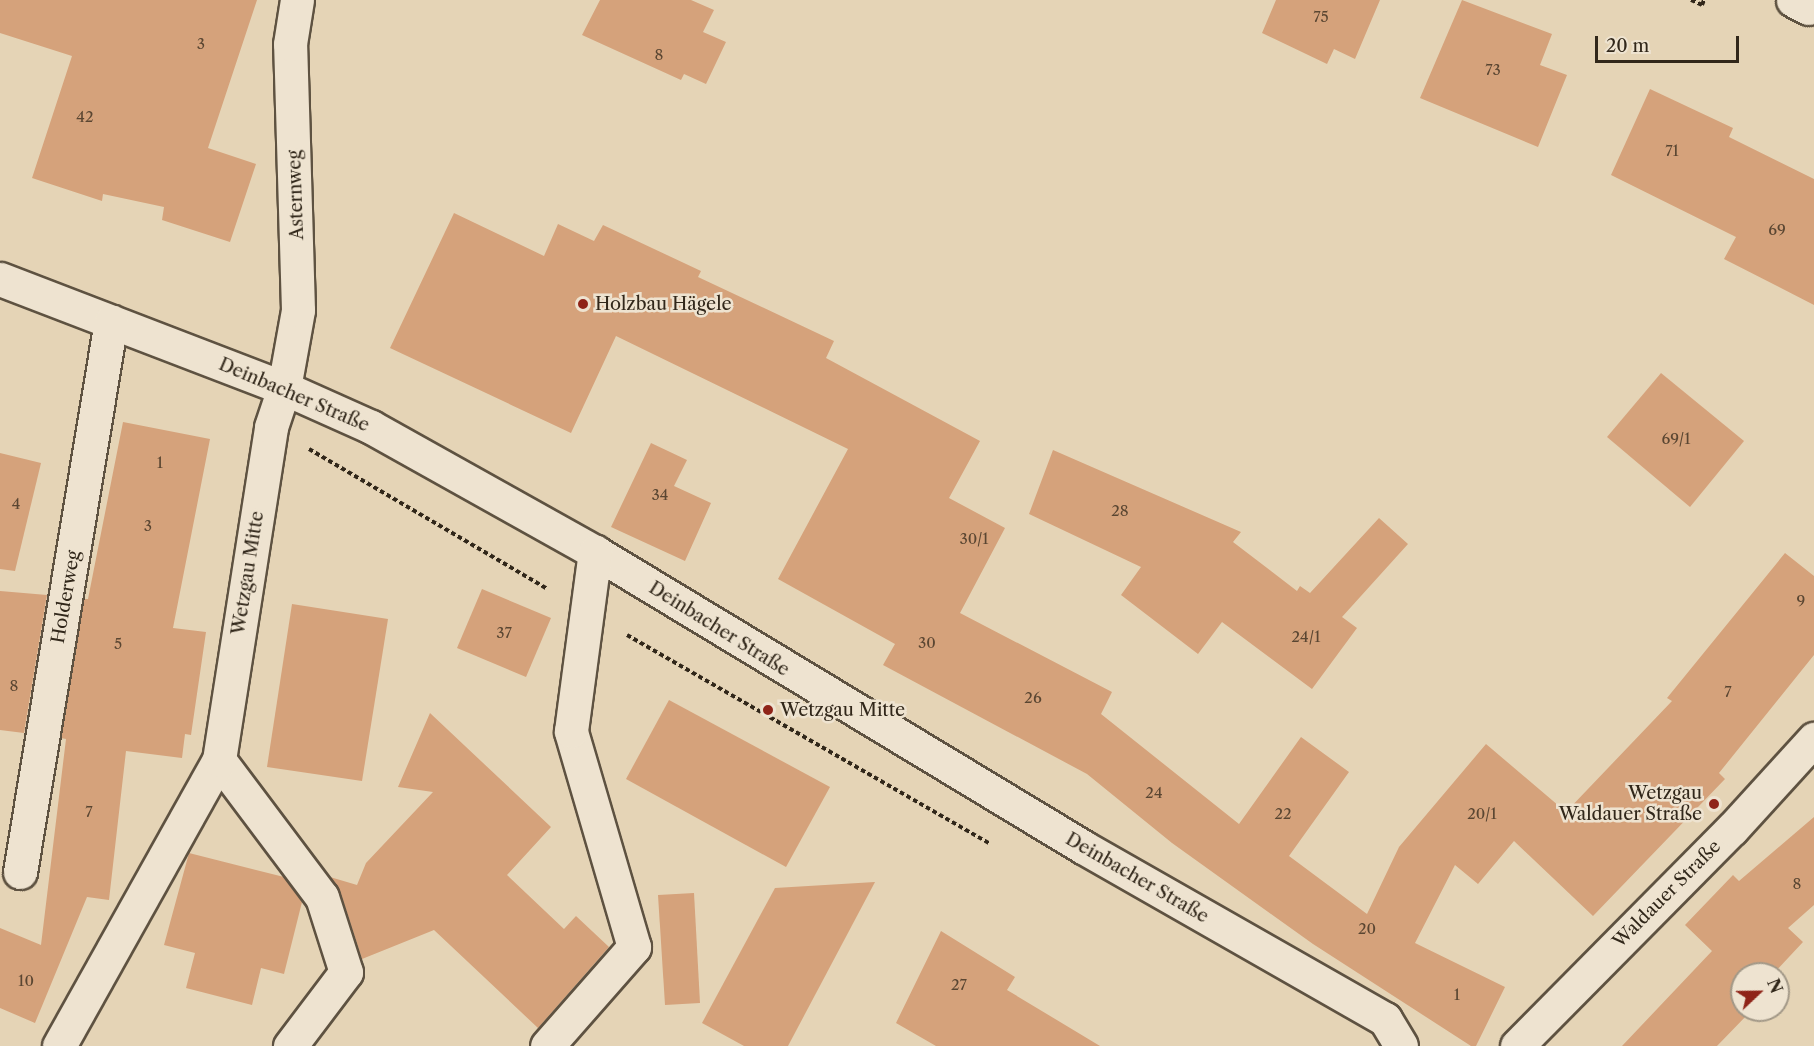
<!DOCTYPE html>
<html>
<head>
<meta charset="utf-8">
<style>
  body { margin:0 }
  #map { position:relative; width:1814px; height:1046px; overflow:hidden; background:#e5d4b6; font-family:"Libre Caslon Text",serif }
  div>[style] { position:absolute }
  .building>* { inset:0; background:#d5a27b }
  .path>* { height:4px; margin-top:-2px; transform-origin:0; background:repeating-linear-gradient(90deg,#31271a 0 4.5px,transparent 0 7.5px) }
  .roads { filter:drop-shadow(2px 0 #5e5241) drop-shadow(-2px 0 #5e5241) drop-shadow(0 2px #5e5241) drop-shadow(0 -2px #5e5241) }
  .minor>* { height:33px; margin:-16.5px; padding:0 16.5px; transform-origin:16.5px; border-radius:16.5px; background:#eee3d0 }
  .dots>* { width:16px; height:16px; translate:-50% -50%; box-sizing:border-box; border:3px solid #eee3d0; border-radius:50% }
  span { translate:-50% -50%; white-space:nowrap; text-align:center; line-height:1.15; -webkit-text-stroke:5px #eee3d0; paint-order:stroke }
  .number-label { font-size:15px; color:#5a4632 }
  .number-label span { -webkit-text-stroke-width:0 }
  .street-label { font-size:18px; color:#31271a }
  .poi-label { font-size:18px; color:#31271a }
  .left { translate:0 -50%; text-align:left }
  .right { translate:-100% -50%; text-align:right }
  .north { position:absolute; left:1730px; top:962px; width:60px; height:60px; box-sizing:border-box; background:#eee3d0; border:2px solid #a29887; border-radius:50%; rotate:68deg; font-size:16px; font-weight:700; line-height:24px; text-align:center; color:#31271a }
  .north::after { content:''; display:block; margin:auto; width:21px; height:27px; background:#8f2418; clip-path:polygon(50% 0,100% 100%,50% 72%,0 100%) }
  .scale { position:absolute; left:1595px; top:36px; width:144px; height:27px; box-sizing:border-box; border:3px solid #31271a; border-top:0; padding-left:8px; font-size:18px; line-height:21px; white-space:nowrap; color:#31271a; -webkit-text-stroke:4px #eee3d0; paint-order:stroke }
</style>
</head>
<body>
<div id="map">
  <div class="building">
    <i style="clip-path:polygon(0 0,257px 0,208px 148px,256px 164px,230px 242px,162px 220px,164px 207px,103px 194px,102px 201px,32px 178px,72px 56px,0 33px)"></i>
    <i style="clip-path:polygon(600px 0,691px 0,714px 10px,703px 32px,726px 42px,706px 84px,684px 74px,681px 80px,582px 35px)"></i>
    <i style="clip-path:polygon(1276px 0,1380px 0,1355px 59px,1334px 49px,1327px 64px,1262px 33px)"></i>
    <i style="clip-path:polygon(1462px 0,1552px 34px,1540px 65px,1567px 75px,1538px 147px,1420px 98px)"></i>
    <i style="clip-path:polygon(1650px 89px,1733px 128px,1729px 137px,1814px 179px,1814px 305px,1724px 259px,1736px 237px,1611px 175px)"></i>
    <i style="clip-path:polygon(454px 213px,544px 256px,558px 224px,594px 241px,603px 225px,701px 271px,698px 277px,834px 341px,826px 358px,980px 441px,949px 498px,1005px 528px,960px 613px,1112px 692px,1101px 714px,1239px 824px,1301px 737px,1349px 772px,1289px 856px,1367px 914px,1399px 847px,1486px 744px,1566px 812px,1672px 701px,1667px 698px,1785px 553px,1814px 576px,1814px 655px,1719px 773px,1725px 779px,1593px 916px,1514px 841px,1478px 884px,1455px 865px,1415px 943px,1505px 987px,1476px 1046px,1471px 1046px,1313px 944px,1172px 843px,1087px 774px,883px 665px,895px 644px,778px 579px,848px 449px,616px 336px,571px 433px,390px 348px)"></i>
    <i style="clip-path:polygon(1661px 373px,1744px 441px,1690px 507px,1607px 437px)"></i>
    <i style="clip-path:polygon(123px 422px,210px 439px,173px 628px,206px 632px,191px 735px,185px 734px,182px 758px,126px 751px,109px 900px,87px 897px,35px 1023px,0 1008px,0 928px,41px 945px,66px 739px,61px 738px,84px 599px,88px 599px)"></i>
    <i style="clip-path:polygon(651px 443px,687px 460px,674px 486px,711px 503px,685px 561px,611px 527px)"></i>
    <i style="clip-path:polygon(1053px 450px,1241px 532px,1233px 542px,1297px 591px,1300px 586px,1310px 593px,1379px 518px,1408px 544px,1342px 617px,1357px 628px,1312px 689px,1222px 622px,1198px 654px,1121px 595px,1141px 567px,1029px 514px)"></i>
    <i style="clip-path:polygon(0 453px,41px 463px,15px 571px,0 569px)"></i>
    <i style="clip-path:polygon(482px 589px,551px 618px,526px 677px,457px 648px)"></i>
    <i style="clip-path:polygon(0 591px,47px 595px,24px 733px,0 730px)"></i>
    <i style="clip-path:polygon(292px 604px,388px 619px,362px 781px,267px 767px)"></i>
    <i style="clip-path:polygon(669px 700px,830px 787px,786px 867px,626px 779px)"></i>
    <i style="clip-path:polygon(430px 713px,551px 827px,507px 875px,564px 929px,576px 916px,609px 947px,538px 1028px,434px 930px,362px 959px,340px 891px,330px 877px,357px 885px,366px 863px,433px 792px,398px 787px)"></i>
    <i style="clip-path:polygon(1814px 817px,1814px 905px,1788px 928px,1803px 942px,1773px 974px,1742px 974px,1742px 1010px,1749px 1013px,1717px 1046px,1622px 1046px,1712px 951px,1685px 925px,1733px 875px,1739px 881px)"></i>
    <i style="clip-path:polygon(189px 853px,284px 877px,302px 902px,284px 974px,261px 968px,252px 1005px,186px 988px,195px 953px,164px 945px)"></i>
    <i style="clip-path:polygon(875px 882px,788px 1046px,744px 1046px,702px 1023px,775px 888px)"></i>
    <i style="clip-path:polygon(694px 893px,700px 1003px,665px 1005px,658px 895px)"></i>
    <i style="clip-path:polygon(941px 931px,1015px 977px,1007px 990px,1100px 1046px,936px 1046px,896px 1023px)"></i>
  </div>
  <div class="path">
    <i style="left:1691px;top:0;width:12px;rotate:24deg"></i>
    <i style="left:1702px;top:5px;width:5px;rotate:-68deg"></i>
    <i style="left:309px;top:449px;width:277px;rotate:30.4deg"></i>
    <i style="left:627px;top:635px;width:419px;rotate:29.9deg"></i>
  </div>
  <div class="roads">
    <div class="minor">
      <i style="left:1793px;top:0;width:17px;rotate:28deg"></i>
      <i style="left:0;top:279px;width:304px;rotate:21deg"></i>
      <i style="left:284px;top:388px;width:95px;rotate:24.1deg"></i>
      <i style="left:371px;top:427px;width:257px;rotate:29.2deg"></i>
      <i style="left:595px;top:552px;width:570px;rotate:31.15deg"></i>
      <i style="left:1083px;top:847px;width:348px;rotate:29.7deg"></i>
      <i style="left:1385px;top:1019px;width:31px;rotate:59deg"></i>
      <i style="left:219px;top:760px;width:171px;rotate:53.1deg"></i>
      <i style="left:322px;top:897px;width:79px;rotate:72.3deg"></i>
      <i style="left:346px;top:972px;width:93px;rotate:127.1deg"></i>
      <i style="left:20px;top:872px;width:558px;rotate:-80.62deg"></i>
      <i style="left:59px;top:1046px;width:328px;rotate:-60.8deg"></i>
      <i style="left:219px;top:760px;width:337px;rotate:-81.1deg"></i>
      <i style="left:271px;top:427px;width:41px;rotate:-71.6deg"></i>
      <i style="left:284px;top:388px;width:79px;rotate:-79.8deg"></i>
      <i style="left:298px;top:310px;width:266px;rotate:-91.7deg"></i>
      <i style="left:290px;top:44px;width:45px;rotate:-81deg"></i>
      <i style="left:547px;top:1046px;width:132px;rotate:-48.7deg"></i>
      <i style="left:634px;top:947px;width:225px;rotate:-106.3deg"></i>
      <i style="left:571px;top:731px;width:181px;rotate:-82.4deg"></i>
      <i style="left:1517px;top:1046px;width:305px;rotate:-45.3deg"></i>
      <i style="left:1732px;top:829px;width:122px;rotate:-47.7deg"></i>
    </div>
  </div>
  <div class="dots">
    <i style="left:583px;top:304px;background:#8f2418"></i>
    <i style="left:768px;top:710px;background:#8f2418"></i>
    <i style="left:1714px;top:804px;background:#8f2418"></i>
  </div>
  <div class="number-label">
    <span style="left:1321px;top:17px">75</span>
    <span style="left:201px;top:44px">3</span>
    <span style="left:659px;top:55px">8</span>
    <span style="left:1493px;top:70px">73</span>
    <span style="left:85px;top:117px">42</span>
    <span style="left:1672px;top:151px">71</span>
    <span style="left:1777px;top:230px">69</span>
    <span style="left:1676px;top:439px">69/1</span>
    <span style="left:160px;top:463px">1</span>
    <span style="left:660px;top:495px">34</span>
    <span style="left:16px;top:504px">4</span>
    <span style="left:1120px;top:511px">28</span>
    <span style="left:148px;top:526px">3</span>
    <span style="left:974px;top:539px">30/1</span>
    <span style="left:1801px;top:601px">9</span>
    <span style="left:504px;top:633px">37</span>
    <span style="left:1306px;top:637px">24/1</span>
    <span style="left:927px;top:643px">30</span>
    <span style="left:118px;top:644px">5</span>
    <span style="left:14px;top:686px">8</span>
    <span style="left:1728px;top:692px">7</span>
    <span style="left:1033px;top:698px">26</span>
    <span style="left:1154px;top:793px">24</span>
    <span style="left:89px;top:812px">7</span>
    <span style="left:1283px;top:814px">22</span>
    <span style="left:1482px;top:814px">20/1</span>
    <span style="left:1797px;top:884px">8</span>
    <span style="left:1367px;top:929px">20</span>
    <span style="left:26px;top:981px">10</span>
    <span style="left:959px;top:985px">27</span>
    <span style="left:1457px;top:995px">1</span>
  </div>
  <div class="street-label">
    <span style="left:296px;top:195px;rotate:-92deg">Asternweg</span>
    <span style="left:294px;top:395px;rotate:23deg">Deinbacher Straße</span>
    <span style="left:248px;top:573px;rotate:-81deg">Wetzgau Mitte</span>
    <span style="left:66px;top:597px;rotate:-80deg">Holderweg</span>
    <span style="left:719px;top:629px;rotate:32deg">Deinbacher Straße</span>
    <span style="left:1137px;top:878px;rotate:30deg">Deinbacher Straße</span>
    <span style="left:1667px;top:894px;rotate:-45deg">Waldauer Straße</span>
  </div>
  <div class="poi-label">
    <span class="left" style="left:595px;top:304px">Holzbau Hägele</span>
    <span class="left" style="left:780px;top:710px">Wetzgau Mitte</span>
    <span class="right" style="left:1702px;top:804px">Wetzgau<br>Waldauer Straße</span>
  </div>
  <div class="north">N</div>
  <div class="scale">20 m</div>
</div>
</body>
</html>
